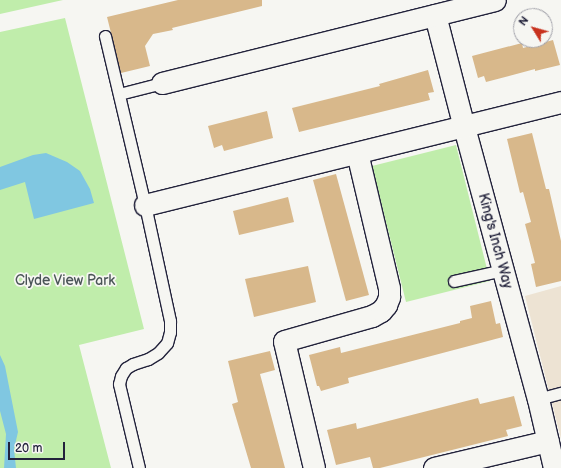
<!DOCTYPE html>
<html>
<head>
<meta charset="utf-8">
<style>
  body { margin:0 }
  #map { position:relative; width:561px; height:468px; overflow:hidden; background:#f6f6f2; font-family:"Balsamiq Sans",sans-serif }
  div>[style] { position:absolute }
  .built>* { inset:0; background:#ede3d3 }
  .green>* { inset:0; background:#c0edab }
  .water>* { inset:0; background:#80c7e1 }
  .building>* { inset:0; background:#d8b88b }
  .roads { filter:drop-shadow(1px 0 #22223b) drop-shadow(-1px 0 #22223b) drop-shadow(0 1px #22223b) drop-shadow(0 -1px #22223b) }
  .lane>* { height:11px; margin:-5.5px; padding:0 5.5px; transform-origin:5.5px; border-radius:5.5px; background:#f6f6f2 }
  .street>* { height:21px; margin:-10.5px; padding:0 10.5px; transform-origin:10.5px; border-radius:10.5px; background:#f6f6f2 }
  span { translate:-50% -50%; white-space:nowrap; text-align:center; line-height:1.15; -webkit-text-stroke:3.5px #f6f6f2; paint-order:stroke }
  .street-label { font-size:14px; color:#22223b }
  .park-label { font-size:14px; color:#4a5557 }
  .north { position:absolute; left:513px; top:8px; width:40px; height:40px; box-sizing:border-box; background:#f6f6f2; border:1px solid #a1a1a9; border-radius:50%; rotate:307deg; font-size:11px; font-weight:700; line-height:16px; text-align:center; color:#22223b }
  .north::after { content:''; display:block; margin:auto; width:14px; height:18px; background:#c8321e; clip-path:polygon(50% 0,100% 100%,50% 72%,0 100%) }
  .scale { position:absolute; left:8px; top:442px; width:57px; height:18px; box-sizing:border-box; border:2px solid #22223b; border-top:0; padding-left:5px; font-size:12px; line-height:14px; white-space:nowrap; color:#22223b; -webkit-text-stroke:3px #f6f6f2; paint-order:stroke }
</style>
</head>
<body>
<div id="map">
  <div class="built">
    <i style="clip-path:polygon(561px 286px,561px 439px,525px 296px)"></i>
  </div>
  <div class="green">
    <i style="clip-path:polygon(0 0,63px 0,0 14px)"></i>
    <i style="clip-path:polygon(65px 18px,144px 329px,79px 345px,111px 468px,0 468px,0 32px)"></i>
    <i style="clip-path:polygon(456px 145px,490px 281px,406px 302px,372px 166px)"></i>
  </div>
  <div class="water">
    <i style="clip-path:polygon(46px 153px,67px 162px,80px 171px,90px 189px,94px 203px,34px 219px,25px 182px,0 190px,0 167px,33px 155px)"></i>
    <i style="clip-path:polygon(0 355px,5px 366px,18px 432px,14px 449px,16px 468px,4px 468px,6px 434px,0 411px)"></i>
  </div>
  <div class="building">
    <i style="clip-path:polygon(178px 0,262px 0,262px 6px,172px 28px,173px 30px,153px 34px,145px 46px,150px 66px,121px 73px,107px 17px)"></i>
    <i style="clip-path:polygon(553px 40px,560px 65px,535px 71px,535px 69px,486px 82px,484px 76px,478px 78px,472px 56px,522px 43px,523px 48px)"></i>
    <i style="clip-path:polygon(428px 70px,434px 92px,428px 93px,430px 100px,299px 132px,292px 108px,380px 86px,379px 84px)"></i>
    <i style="clip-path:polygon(267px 111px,273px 138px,224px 151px,222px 145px,214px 148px,208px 126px)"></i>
    <i style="clip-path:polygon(532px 133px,546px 189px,549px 189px,561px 241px,561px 281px,536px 287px,531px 264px,535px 263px,525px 224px,531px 222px,523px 192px,520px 193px,507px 139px)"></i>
    <i style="clip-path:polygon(336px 174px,369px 295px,346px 301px,313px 180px)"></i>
    <i style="clip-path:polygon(288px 197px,294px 222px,239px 235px,233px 211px)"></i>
    <i style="clip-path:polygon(308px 266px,316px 302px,254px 317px,245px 279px)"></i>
    <i style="clip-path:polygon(491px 301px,496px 324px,500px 323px,503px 337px,348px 378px,349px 383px,321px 391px,319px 386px,317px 386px,309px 355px,340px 347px,341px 353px,460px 323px,460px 321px,472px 318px,470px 306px)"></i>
    <i style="clip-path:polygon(270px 351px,275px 370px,260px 374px,285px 468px,251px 468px,232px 404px,238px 402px,228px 361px)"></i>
    <i style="clip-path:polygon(514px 396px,522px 426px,506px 430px,508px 436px,380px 468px,373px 468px,370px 457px,336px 465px,327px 430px,356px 423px,357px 429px,478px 398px,480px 404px)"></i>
  </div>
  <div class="roads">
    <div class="lane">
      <i style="left:105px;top:36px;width:174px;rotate:76.7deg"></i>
      <i style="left:145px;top:205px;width:119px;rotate:77.8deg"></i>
      <i style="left:170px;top:321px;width:11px;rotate:90deg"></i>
      <i style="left:170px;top:332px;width:11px;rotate:105deg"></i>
      <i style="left:167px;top:343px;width:13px;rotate:132deg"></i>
      <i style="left:158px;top:353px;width:12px;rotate:149deg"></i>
      <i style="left:148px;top:359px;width:16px;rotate:162deg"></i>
      <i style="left:133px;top:364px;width:8px;rotate:150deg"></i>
      <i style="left:126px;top:368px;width:9px;rotate:122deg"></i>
      <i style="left:121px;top:376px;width:8px;rotate:104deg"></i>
      <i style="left:119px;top:384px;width:86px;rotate:76.6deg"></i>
      <i style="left:119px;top:94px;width:44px;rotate:-14.3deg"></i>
      <i style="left:454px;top:281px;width:50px;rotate:-12.7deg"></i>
      <i style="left:538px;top:399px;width:24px;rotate:-15deg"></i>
    </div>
    <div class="street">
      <i style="left:435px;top:15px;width:116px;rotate:75.5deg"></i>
      <i style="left:464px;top:127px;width:282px;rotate:74.8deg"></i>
      <i style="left:538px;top:399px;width:71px;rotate:76.9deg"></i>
      <i style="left:162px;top:83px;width:343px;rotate:-14deg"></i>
      <i style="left:145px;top:205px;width:429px;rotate:-13.9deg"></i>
      <i style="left:314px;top:468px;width:130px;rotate:-103.3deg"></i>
      <i style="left:284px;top:341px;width:91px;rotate:-15.9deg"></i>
      <i style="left:372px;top:316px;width:10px;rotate:-29deg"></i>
      <i style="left:381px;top:311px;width:8px;rotate:-50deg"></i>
      <i style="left:386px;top:305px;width:9px;rotate:-69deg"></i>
      <i style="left:389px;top:297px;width:9px;rotate:-90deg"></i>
      <i style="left:389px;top:288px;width:139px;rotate:-103.3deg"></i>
      <i style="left:434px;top:468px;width:117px;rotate:-13.3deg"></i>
    </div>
  </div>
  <div class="street-label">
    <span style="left:495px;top:241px;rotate:75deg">King's Inch Way</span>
  </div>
  <div class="park-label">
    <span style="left:65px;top:281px">Clyde View Park</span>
  </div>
  <div class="north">N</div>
  <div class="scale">20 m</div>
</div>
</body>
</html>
